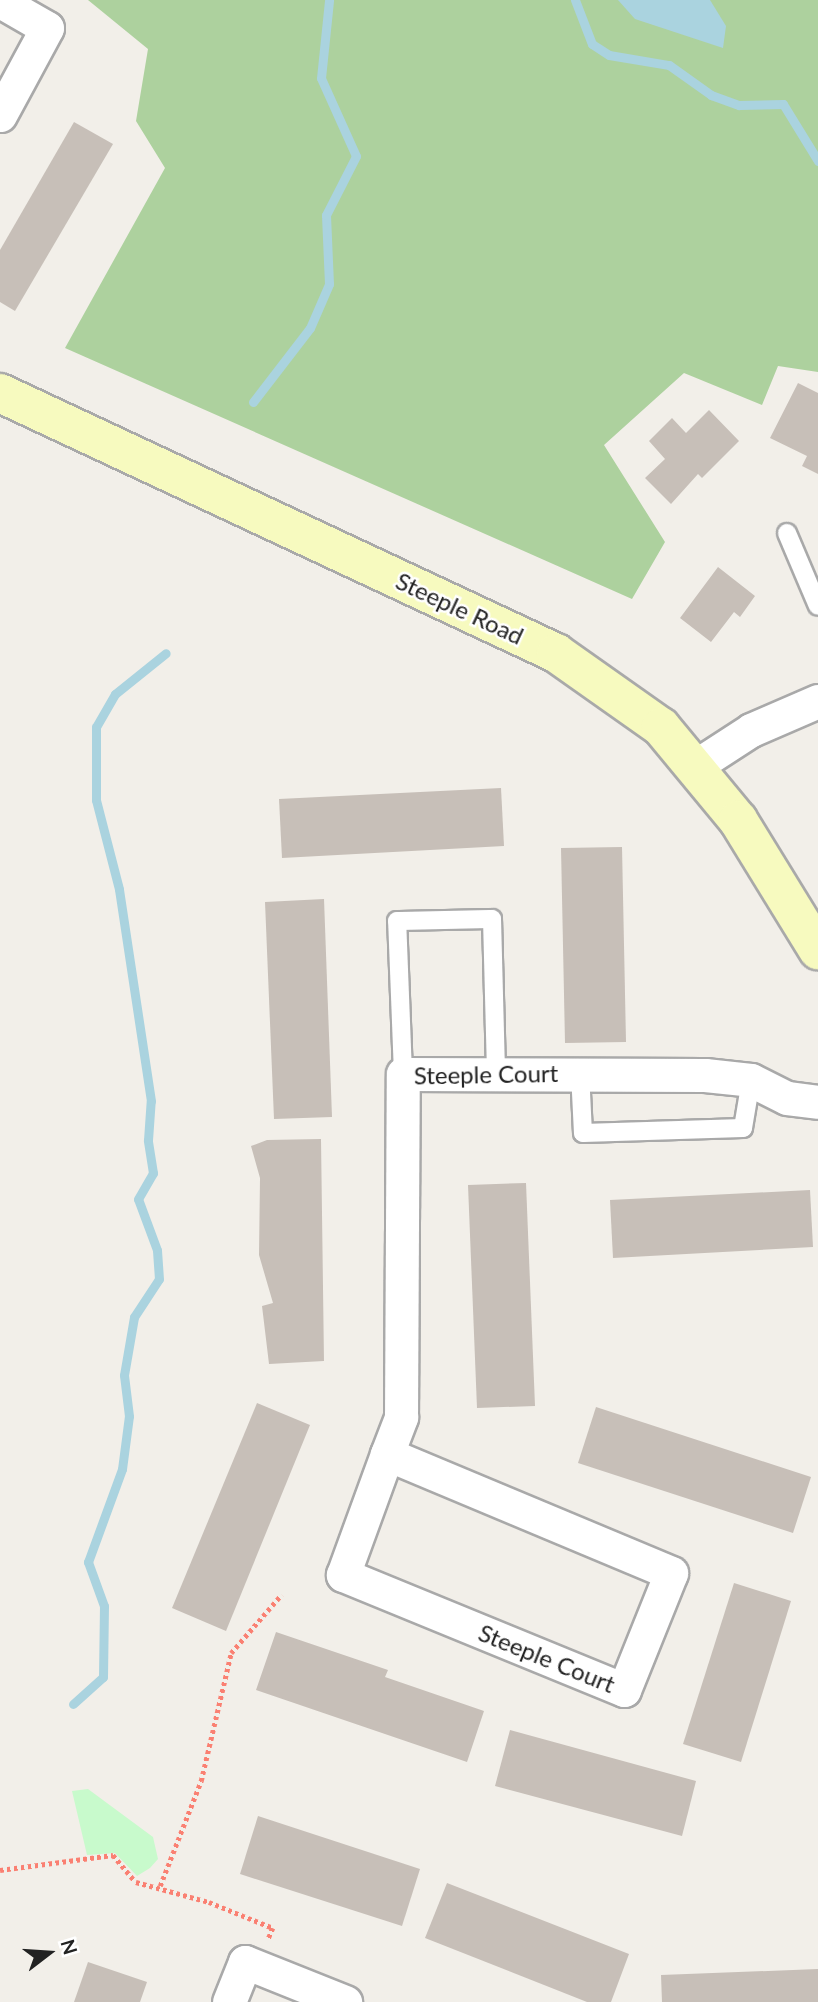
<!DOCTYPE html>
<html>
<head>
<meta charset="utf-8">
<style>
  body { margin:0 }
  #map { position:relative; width:818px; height:2002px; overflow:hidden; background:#f2efe9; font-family:Lato,sans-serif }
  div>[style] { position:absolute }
  .forest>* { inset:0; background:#add19e }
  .park>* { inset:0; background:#c8facc }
  .water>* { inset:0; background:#aad3df }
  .stream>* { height:9px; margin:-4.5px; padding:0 4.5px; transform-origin:4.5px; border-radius:4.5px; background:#aad3df }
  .building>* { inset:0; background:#c7bfb8 }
  .path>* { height:4.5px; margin-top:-2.25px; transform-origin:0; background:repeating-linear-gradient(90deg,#fa8072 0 3.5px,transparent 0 7px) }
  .roads { filter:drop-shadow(2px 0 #a9a9a9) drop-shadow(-2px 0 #a9a9a9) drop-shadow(0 2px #a9a9a9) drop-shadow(0 -2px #a9a9a9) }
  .lane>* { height:18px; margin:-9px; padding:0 9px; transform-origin:9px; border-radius:9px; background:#fff }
  .street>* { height:33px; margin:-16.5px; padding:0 16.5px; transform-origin:16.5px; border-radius:16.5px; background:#fff }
  .secondary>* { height:38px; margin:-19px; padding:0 19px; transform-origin:19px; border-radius:19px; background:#f7fabf }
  span { translate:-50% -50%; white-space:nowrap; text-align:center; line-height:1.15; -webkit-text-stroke:5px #fff; paint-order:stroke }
  .street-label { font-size:24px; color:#222 }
  .north { position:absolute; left:14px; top:1918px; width:70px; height:70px; -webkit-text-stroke:5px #fff; paint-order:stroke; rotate:73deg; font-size:19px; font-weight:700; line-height:28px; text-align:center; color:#222 }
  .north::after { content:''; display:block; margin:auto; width:24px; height:32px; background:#222; clip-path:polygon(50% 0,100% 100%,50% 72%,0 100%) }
</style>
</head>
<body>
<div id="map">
  <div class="forest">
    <i style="clip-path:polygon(88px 0,818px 0,818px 372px,778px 366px,762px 405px,684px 373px,604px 445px,665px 542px,632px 599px,65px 348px,165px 168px,136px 121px,148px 49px)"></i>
  </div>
  <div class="park">
    <i style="clip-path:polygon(88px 1789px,153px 1837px,158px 1859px,150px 1868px,137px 1876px,115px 1853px,87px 1855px,72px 1791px)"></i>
  </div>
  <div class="water">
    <i style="clip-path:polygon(618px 0,710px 0,726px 26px,723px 48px,635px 19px)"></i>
  </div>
  <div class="stream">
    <i style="left:575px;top:0;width:47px;rotate:68.9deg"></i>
    <i style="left:592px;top:44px;width:20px;rotate:33deg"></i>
    <i style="left:609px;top:55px;width:61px;rotate:9.5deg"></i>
    <i style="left:669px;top:65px;width:52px;rotate:35.5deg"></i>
    <i style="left:711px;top:95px;width:30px;rotate:20deg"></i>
    <i style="left:739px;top:105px;width:44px;rotate:-1.3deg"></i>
    <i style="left:783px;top:104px;width:67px;rotate:58.4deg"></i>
    <i style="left:253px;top:402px;width:93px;rotate:-52.4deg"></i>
    <i style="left:310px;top:328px;width:48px;rotate:-66.6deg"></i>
    <i style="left:329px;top:284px;width:69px;rotate:-92.5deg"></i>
    <i style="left:326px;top:215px;width:66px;rotate:-63deg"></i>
    <i style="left:356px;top:156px;width:85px;rotate:-114.2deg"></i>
    <i style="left:321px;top:78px;width:78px;rotate:-84.1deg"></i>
    <i style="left:73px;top:1704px;width:40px;rotate:-42deg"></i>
    <i style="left:103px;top:1677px;width:71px;rotate:-89.2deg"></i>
    <i style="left:104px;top:1606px;width:47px;rotate:-110deg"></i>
    <i style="left:88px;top:1562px;width:99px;rotate:-69.9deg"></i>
    <i style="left:122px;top:1469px;width:53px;rotate:-82.5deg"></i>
    <i style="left:129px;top:1416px;width:41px;rotate:-97deg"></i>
    <i style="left:124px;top:1375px;width:59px;rotate:-80.2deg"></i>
    <i style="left:134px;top:1317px;width:45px;rotate:-56.7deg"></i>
    <i style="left:159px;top:1279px;width:29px;rotate:-94deg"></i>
    <i style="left:157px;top:1250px;width:54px;rotate:-110.4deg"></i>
    <i style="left:138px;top:1199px;width:30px;rotate:-60deg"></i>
    <i style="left:153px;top:1173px;width:33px;rotate:-99deg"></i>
    <i style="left:148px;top:1140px;width:39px;rotate:-86deg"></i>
    <i style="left:151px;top:1101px;width:214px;rotate:-98.6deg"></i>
    <i style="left:119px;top:889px;width:92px;rotate:-104.5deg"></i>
    <i style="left:96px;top:800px;width:73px;rotate:-90deg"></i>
    <i style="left:96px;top:727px;width:38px;rotate:-60deg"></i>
    <i style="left:115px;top:694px;width:65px;rotate:-38.8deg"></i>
  </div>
  <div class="building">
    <i style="clip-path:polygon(74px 122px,113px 144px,15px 311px,0 302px,0 250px)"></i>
    <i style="clip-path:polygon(798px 383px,818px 393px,818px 474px,802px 466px,807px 456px,770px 438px)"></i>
    <i style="clip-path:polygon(709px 410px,739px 441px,702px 478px,698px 474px,671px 504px,645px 478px,665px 459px,649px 441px,672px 418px,686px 433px)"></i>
    <i style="clip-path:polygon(718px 567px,755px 596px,740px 617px,734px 612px,711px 642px,680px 618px)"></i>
    <i style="clip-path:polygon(501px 788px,504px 846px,282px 858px,279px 799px)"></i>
    <i style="clip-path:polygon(622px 847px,626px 1042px,565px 1043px,561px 848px)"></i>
    <i style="clip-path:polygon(324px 899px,332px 1117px,274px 1119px,265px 902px)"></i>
    <i style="clip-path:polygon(321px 1139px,324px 1361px,269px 1364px,262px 1306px,273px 1303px,259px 1255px,260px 1178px,251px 1146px,267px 1140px)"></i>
    <i style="clip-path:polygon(526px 1183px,535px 1406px,477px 1408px,468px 1185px)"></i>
    <i style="clip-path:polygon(810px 1190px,813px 1247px,613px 1258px,610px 1200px)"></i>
    <i style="clip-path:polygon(257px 1403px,310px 1425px,226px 1631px,172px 1608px)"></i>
    <i style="clip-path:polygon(596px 1407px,811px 1477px,793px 1533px,578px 1463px)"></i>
    <i style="clip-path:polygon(734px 1583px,791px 1601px,741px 1762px,683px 1744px)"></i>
    <i style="clip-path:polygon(276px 1632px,388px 1670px,385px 1677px,484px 1711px,467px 1762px,256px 1690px)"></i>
    <i style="clip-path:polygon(510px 1730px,696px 1781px,682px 1836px,495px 1786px)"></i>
    <i style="clip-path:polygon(258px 1816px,420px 1869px,402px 1926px,240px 1874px)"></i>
    <i style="clip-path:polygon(447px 1883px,629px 1954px,611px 2002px,587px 2002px,425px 1938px)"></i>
    <i style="clip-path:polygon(88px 1962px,147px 1982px,140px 2002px,74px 2002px)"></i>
    <i style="clip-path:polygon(818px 1969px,818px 2002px,662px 2002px,661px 1975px)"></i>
  </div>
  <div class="path">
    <i style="left:0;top:1870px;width:114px;rotate:-7.6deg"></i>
    <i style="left:113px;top:1855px;width:35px;rotate:50deg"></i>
    <i style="left:136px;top:1882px;width:76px;rotate:15.3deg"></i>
    <i style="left:209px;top:1902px;width:69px;rotate:22.1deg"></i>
    <i style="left:273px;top:1928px;width:13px;rotate:113deg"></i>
    <i style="left:160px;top:1886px;width:113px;rotate:-68.7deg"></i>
    <i style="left:201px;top:1781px;width:131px;rotate:-76.8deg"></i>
    <i style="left:231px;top:1653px;width:77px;rotate:-49.2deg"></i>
  </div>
  <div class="roads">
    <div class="lane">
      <i style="left:787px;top:533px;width:79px;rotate:67deg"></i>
      <i style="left:580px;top:1072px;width:61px;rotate:87.2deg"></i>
      <i style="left:583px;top:1133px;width:160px;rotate:-1.8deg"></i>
      <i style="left:743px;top:1128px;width:49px;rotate:-80.5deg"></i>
      <i style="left:403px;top:1074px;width:153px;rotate:-92.2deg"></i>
      <i style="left:397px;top:921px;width:95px;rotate:-1.2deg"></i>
      <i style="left:492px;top:919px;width:154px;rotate:88.5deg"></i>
    </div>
    <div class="street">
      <i style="left:0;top:1px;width:54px;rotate:29.9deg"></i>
      <i style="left:47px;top:28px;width:99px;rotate:118.4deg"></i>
      <i style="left:694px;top:767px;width:68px;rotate:-33deg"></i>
      <i style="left:751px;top:730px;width:73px;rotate:-23.4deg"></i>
      <i style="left:387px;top:1454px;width:308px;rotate:22.7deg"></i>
      <i style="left:671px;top:1573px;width:126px;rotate:111.9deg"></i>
      <i style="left:624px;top:1690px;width:304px;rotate:-157.7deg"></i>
      <i style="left:343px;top:1575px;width:129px;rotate:-70deg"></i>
      <i style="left:387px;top:1454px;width:40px;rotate:-69deg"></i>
      <i style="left:401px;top:1417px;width:343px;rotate:-89.7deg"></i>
      <i style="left:403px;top:1074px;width:302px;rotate:0.2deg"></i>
      <i style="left:705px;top:1075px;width:46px;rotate:6.2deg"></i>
      <i style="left:751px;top:1080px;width:40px;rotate:26.6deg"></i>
      <i style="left:787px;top:1098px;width:31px;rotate:7deg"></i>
      <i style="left:229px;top:2002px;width:43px;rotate:-68.2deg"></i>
      <i style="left:245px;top:1962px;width:108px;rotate:21.8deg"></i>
    </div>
    <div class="secondary">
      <i style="left:0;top:393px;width:614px;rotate:25.06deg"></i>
      <i style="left:556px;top:653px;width:128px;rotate:35.2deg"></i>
      <i style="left:661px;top:727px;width:121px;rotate:50.4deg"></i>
      <i style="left:738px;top:820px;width:153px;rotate:58.4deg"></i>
    </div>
  </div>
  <div class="street-label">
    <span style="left:460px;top:608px;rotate:25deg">Steeple Road</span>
    <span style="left:486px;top:1074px;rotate:-1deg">Steeple Court</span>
    <span style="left:547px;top:1658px;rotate:22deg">Steeple Court</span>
  </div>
  <div class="north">N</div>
</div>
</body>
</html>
